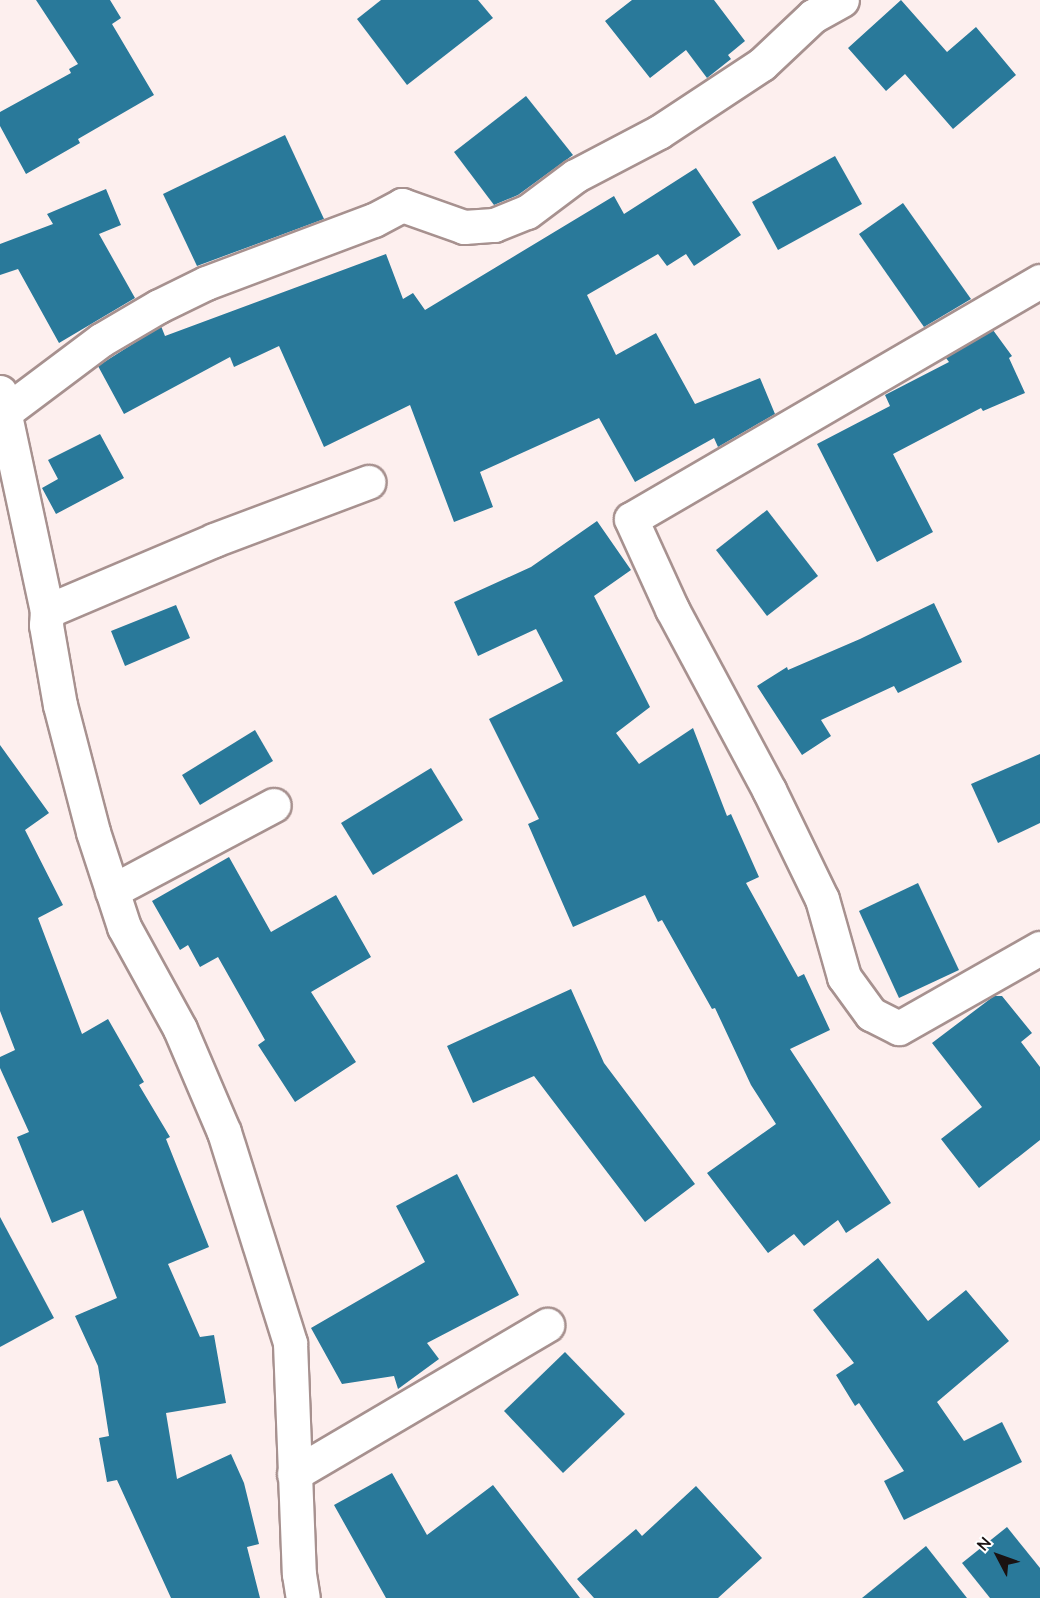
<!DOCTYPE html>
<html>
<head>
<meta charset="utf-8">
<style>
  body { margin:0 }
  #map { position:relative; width:1040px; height:1598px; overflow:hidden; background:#fdefee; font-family:"Nunito Sans",sans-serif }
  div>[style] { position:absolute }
  .building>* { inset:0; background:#29799a }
  .roads { filter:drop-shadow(2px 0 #a7918f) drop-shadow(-2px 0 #a7918f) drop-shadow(0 2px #a7918f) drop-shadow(0 -2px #a7918f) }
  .minor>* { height:33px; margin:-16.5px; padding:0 16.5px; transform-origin:16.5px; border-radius:16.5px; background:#fff }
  span { translate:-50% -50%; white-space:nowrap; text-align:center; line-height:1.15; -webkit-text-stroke:5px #fff; paint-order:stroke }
  .north { position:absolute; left:968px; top:1526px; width:60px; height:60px; -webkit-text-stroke:4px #fff; paint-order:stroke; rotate:311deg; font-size:16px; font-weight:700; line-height:24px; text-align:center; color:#1a1212 }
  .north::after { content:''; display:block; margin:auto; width:21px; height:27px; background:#1a1212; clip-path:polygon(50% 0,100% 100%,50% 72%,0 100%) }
</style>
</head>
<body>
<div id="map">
  <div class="building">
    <i style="clip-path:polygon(36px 0,110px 0,121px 18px,112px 24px,154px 95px,78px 139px,80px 143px,26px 174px,0 126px,0 112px,71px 73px,69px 69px,78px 64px)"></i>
    <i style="clip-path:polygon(381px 0,478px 0,493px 18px,407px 85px,357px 19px)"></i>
    <i style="clip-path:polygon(632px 0,714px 0,745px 41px,728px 55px,731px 59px,707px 78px,686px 50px,650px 78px,605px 21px)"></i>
    <i style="clip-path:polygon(901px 0,947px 52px,976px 27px,1016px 75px,953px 129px,905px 74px,886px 91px,848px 48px)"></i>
    <i style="clip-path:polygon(526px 96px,573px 155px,518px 195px,494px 205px,454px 152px)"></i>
    <i style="clip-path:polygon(285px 135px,324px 219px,197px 266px,163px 194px)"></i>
    <i style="clip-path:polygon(835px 156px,862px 204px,778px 250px,752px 202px)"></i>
    <i style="clip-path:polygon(696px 168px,741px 235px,694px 266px,686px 254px,667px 266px,658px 254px,587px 295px,616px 355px,656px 333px,695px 404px,760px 378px,775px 414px,718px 447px,714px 438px,635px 482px,599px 418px,480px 472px,493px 507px,454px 522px,410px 405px,324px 447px,279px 346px,234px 367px,230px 357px,124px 414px,98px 366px,161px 326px,165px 336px,386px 254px,403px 299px,413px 293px,425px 310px,614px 196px,624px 214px)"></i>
    <i style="clip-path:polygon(106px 189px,121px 225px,99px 234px,135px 298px,59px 343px,18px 269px,0 275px,0 244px,53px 224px,47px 214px)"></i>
    <i style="clip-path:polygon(903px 203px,971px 299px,924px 327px,859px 234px)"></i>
    <i style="clip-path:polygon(993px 330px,1012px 356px,1009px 358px,1025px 393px,983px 411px,981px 408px,893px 454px,933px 532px,877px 562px,817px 444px,890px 406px,885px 395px,949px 362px,946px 358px)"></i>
    <i style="clip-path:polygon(100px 434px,124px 478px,56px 514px,42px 488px,58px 479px,48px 460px)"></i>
    <i style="clip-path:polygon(767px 510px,818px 576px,767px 616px,716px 550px)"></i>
    <i style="clip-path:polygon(597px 521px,631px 570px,594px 596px,650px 707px,616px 733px,639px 764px,693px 728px,727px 816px,731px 814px,759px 877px,746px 883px,798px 977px,804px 974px,830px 1030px,790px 1049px,891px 1203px,846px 1233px,838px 1220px,804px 1246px,794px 1234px,768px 1253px,707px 1173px,776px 1124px,751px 1085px,715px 1008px,712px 1009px,662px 920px,658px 922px,645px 895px,573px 927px,528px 824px,539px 819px,489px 719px,563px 681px,536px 629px,478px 656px,454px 602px,531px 567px)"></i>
    <i style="clip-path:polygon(934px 603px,962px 662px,898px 693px,894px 686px,821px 720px,831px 736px,802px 755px,757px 686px,787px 667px,788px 670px,860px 639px)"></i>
    <i style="clip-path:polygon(176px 605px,190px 638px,125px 666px,111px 631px)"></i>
    <i style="clip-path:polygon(255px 730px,273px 761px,200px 805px,182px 775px)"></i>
    <i style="clip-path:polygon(0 745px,49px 813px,25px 830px,63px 905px,38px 918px,82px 1034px,108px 1019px,144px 1082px,139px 1085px,170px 1137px,166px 1139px,209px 1247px,168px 1264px,200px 1337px,214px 1335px,226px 1403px,166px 1413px,177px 1479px,231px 1454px,244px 1483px,259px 1544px,247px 1547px,260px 1598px,171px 1598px,117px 1480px,107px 1482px,99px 1438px,109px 1436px,98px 1366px,75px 1316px,117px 1298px,83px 1210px,52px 1223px,17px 1137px,29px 1132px,0 1068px,0 1057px,15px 1050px,0 1011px)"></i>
    <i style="clip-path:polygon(1040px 754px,1040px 823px,998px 843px,971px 784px)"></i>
    <i style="clip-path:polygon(431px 768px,463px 820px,373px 875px,341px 823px)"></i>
    <i style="clip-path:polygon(229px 857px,271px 932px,336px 895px,371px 957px,311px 992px,356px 1062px,295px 1102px,258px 1045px,265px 1040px,218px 957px,200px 967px,188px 945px,180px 950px,152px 901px)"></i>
    <i style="clip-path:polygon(918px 883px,959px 970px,899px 998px,859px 911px)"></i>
    <i style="clip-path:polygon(571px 989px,604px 1063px,695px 1184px,645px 1222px,534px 1076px,473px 1103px,447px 1046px)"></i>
    <i style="clip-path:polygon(994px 996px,1002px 996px,1032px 1033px,1021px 1042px,1040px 1067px,1040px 1140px,979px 1188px,941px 1139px,982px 1107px,932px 1043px)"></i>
    <i style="clip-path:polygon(457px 1174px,519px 1295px,427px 1343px,439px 1359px,398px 1389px,394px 1376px,342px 1384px,311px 1328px,425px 1262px,396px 1206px)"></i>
    <i style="clip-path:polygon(0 1217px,54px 1318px,0 1347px)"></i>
    <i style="clip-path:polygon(878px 1258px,928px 1321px,966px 1290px,1009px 1341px,937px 1402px,964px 1441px,1002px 1422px,1022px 1462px,904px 1520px,884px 1481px,904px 1471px,859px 1403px,855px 1406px,836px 1375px,854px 1363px,813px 1310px)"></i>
    <i style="clip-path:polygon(565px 1352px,625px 1414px,563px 1473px,504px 1411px)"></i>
    <i style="clip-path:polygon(392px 1473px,427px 1535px,493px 1485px,580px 1598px,386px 1598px,334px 1505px)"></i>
    <i style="clip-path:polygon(696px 1486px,762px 1558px,718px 1598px,594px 1598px,577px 1579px,636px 1529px,642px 1536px)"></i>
    <i style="clip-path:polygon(1007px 1527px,1040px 1568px,1040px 1598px,990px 1598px,962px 1563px)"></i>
    <i style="clip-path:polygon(926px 1546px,967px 1598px,862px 1598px)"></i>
  </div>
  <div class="roads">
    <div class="minor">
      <i style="left:1040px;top:281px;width:473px;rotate:149.8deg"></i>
      <i style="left:631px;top:519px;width:99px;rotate:65.5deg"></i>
      <i style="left:672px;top:609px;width:205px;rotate:61.8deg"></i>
      <i style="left:769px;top:790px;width:121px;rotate:64.1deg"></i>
      <i style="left:822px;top:899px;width:81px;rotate:74.2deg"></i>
      <i style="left:844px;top:977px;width:46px;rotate:53.9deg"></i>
      <i style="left:871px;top:1014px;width:31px;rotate:27deg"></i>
      <i style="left:899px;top:1028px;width:162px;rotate:-29.6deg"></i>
      <i style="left:0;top:392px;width:224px;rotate:77.9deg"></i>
      <i style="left:47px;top:611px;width:14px;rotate:94deg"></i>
      <i style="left:46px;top:625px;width:81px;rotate:80.1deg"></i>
      <i style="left:60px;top:705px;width:131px;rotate:75.4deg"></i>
      <i style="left:93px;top:832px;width:100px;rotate:71.9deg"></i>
      <i style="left:124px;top:927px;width:116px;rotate:61.2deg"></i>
      <i style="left:180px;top:1029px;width:112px;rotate:66.9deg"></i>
      <i style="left:224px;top:1132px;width:221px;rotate:72.6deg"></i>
      <i style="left:290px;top:1343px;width:231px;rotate:87.8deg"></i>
      <i style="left:299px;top:1574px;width:24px;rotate:81deg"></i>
      <i style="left:5px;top:412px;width:120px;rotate:-36.9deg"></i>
      <i style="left:101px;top:340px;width:67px;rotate:-30.4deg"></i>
      <i style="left:159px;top:306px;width:52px;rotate:-26.1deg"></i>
      <i style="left:206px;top:283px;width:179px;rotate:-20.6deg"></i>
      <i style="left:374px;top:220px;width:32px;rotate:-28deg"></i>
      <i style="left:402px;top:205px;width:66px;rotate:19.5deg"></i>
      <i style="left:464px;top:227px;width:30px;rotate:-4deg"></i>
      <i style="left:494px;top:225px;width:35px;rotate:-22deg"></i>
      <i style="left:527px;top:212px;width:60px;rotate:-36.9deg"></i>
      <i style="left:575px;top:176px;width:95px;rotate:-27.6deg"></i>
      <i style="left:659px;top:132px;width:123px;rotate:-33.4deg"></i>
      <i style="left:762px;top:64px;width:70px;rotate:-43.3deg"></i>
      <i style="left:813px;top:16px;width:33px;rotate:-29deg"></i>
      <i style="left:47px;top:611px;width:181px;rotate:-23deg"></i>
      <i style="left:214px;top:540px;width:165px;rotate:-20.6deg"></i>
      <i style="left:112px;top:891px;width:183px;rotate:-28deg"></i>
      <i style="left:294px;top:1474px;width:294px;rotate:-30.5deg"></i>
    </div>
  </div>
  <div class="north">N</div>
</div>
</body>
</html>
